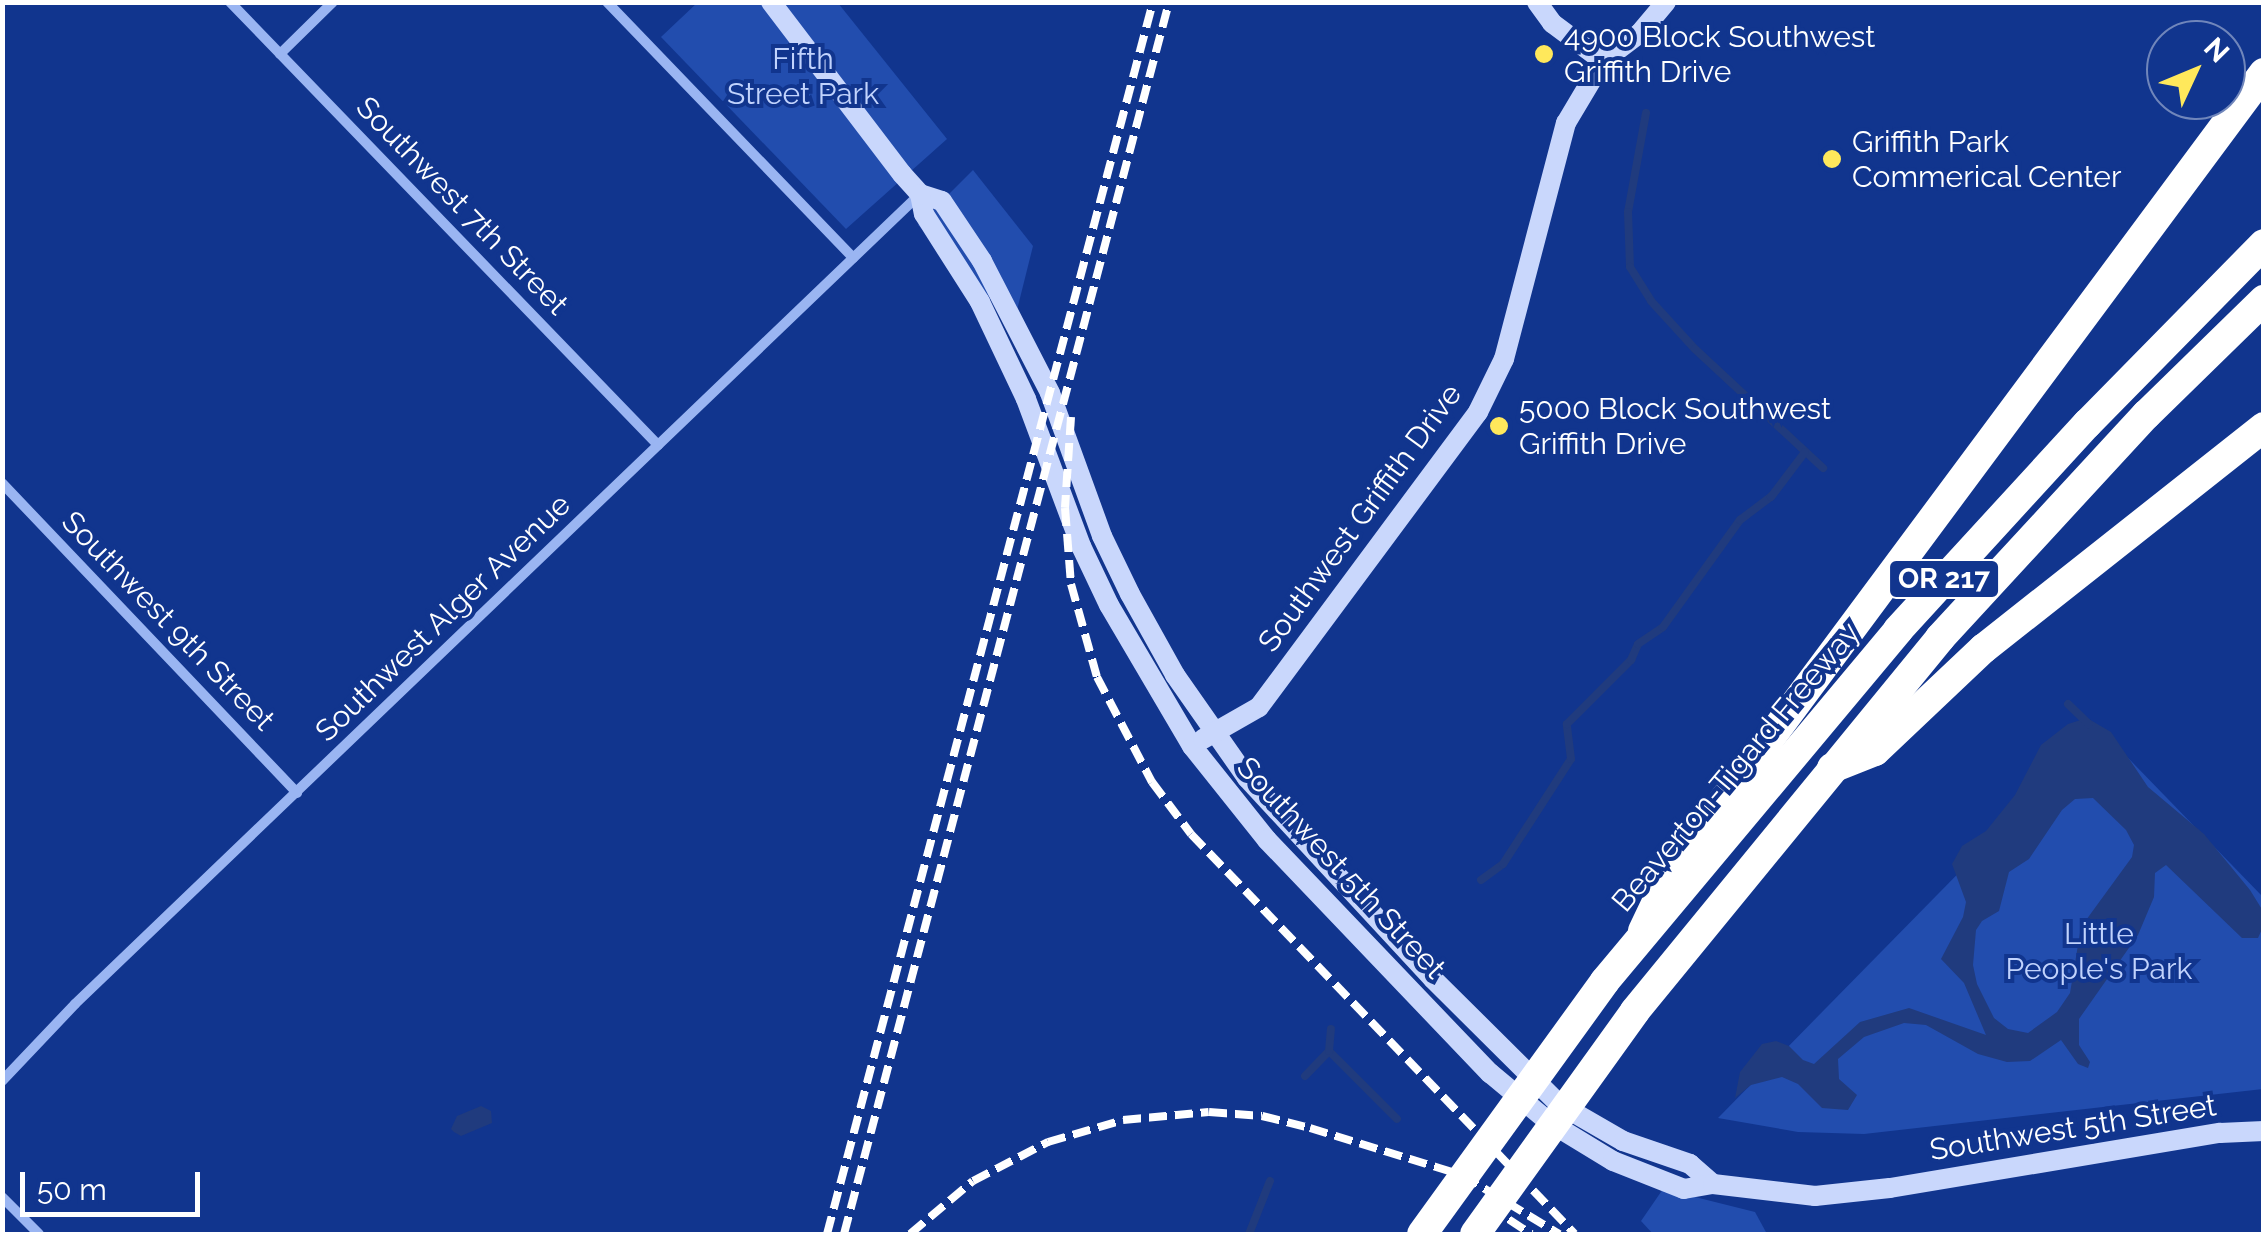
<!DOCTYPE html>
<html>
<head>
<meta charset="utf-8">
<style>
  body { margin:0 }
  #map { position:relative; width:2266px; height:1237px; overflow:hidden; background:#11358e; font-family:Raleway,sans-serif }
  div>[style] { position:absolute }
  .green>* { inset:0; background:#224dae }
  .water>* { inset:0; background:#203b7e }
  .stream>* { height:8px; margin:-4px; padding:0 4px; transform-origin:4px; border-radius:4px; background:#203b7e }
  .street>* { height:10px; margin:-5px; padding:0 5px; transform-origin:5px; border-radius:5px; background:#9ab5f2 }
  .secondary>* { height:20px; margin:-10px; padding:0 10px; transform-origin:10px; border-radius:10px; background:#c9d7fc }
  .highway>* { height:30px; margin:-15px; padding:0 15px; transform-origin:15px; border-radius:15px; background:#fff }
  .rail>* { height:8px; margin-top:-4px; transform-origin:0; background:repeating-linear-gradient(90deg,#fff 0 18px,transparent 0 26px) }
  .highway-bridge>* { height:30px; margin:-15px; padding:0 15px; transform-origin:15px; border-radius:15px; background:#fff }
  .dots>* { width:28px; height:28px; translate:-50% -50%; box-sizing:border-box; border:5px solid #11358e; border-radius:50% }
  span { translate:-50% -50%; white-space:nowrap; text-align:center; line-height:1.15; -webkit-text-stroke:8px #11358e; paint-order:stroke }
  .shield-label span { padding:2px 8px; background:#11358e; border:2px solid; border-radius:8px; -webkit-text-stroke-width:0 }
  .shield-label { font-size:28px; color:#fff; font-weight:700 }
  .poi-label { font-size:30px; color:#fff }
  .left { translate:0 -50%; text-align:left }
  .park-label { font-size:30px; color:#c1d3fd }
  .street-label { font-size:30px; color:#fff }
  .frame { position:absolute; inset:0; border:5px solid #fff; pointer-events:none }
  .north { position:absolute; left:2146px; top:20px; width:100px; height:100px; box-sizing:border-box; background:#11358e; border:2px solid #7086bb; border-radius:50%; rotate:46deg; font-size:28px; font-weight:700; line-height:40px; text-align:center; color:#fff }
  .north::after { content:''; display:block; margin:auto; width:35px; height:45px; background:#ffe85b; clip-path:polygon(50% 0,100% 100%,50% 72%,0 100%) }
  .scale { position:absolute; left:20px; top:1172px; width:180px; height:45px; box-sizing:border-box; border:5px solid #fff; border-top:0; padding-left:12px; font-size:30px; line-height:35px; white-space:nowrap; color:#fff; -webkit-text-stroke:8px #11358e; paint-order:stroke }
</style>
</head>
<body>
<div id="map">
  <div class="green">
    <i style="clip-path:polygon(697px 3px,838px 3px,947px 139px,846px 229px,661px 37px)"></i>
    <i style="clip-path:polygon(973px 170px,1033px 246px,1014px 322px,918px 225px)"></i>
    <i style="clip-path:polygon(2100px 729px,2263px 897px,2263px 1089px,1864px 1134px,1798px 1132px,1718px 1118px)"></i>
    <i style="clip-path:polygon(1663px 1189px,1755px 1212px,1767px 1234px,1653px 1234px,1641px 1221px)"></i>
  </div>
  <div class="water">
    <i style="clip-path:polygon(evenodd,2087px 718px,2111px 732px,2148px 787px,2204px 834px,2250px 890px,2263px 911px,2263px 927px,2258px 938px,2242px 938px,2166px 865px,2155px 873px,2154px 897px,2138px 935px,2079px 1019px,2079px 1045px,2090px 1062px,2088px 1068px,2078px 1064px,2061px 1040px,2030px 1061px,2007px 1062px,1978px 1054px,1926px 1025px,1904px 1023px,1864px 1037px,1838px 1059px,1839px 1079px,1857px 1095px,1848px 1110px,1822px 1108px,1798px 1084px,1782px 1077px,1751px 1085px,1735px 1098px,1740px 1072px,1762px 1044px,1776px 1041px,1789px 1046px,1803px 1060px,1814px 1064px,1860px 1022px,1909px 1008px,1986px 1035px,1964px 983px,1941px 959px,1963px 917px,1966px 902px,1952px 864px,1962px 846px,1986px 831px,2015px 795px,2041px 745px,2068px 724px,2087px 718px,2093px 798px,2126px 830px,2134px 845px,2132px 857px,2081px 927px,2070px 993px,2057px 1012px,2028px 1033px,2008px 1029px,1994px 1018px,1977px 984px,1973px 965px,1976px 930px,1982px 921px,1999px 911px,2009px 872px,2029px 859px,2062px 810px,2075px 799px,2093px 798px)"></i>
    <i style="clip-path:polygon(481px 1106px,491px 1111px,492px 1123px,461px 1136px,454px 1132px,451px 1129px,457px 1116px)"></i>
  </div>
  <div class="stream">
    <i style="left:1646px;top:113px;width:101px;rotate:100.3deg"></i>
    <i style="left:1628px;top:212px;width:55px;rotate:87.9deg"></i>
    <i style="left:1630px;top:267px;width:40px;rotate:58deg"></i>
    <i style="left:1651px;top:301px;width:65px;rotate:47.5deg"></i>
    <i style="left:1695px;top:349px;width:175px;rotate:42.9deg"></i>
    <i style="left:2068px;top:704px;width:29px;rotate:44deg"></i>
    <i style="left:1481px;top:880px;width:27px;rotate:-36deg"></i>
    <i style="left:1503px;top:864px;width:125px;rotate:-57.1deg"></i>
    <i style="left:1571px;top:759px;width:35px;rotate:-97deg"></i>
    <i style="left:1567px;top:724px;width:91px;rotate:-45deg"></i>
    <i style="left:1631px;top:660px;width:17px;rotate:-66deg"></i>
    <i style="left:1638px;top:644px;width:30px;rotate:-34deg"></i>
    <i style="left:1663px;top:627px;width:132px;rotate:-54.3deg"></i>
    <i style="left:1740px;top:520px;width:39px;rotate:-37deg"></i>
    <i style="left:1771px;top:497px;width:56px;rotate:-52.9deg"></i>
    <i style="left:1329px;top:1051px;width:96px;rotate:45deg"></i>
    <i style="left:1305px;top:1076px;width:35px;rotate:-46deg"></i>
    <i style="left:1329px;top:1051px;width:22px;rotate:-85deg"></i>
    <i style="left:1249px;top:1234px;width:57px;rotate:-68.4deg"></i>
  </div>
  <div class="street">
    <i style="left:230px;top:2px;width:616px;rotate:45.99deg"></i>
    <i style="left:607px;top:2px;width:355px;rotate:46.1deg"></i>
    <i style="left:280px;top:54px;width:74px;rotate:-44.5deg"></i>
    <i style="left:2px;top:483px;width:428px;rotate:46.4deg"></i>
    <i style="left:2px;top:1081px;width:106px;rotate:-46.5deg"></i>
    <i style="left:75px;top:1004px;width:1171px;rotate:-43.79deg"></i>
    <i style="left:2px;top:1197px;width:52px;rotate:45deg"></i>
  </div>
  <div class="secondary">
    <i style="left:771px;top:2px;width:216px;rotate:52.7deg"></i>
    <i style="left:902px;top:174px;width:27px;rotate:48deg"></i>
    <i style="left:920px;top:194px;width:23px;rotate:18deg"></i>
    <i style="left:942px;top:201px;width:72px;rotate:56.3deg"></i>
    <i style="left:982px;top:261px;width:148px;rotate:62.7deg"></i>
    <i style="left:1050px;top:393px;width:152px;rotate:70deg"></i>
    <i style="left:1102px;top:536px;width:64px;rotate:64.2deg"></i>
    <i style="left:1130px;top:594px;width:93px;rotate:60.9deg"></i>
    <i style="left:1175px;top:675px;width:126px;rotate:55deg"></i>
    <i style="left:1247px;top:778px;width:274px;rotate:47.2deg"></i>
    <i style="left:1433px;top:979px;width:177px;rotate:44.8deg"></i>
    <i style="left:1559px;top:1104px;width:74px;rotate:30deg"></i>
    <i style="left:1623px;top:1141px;width:71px;rotate:18.9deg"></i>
    <i style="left:1690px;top:1164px;width:30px;rotate:41deg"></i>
    <i style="left:1537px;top:2px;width:26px;rotate:54deg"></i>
    <i style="left:1552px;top:23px;width:64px;rotate:36.7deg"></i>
    <i style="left:920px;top:194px;width:20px;rotate:79deg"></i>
    <i style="left:924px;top:214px;width:104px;rotate:57.5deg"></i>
    <i style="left:980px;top:302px;width:107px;rotate:64.6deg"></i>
    <i style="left:1026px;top:399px;width:157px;rotate:69.5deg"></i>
    <i style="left:1081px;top:546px;width:65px;rotate:64.6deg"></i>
    <i style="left:1109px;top:605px;width:164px;rotate:59.5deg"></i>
    <i style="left:1192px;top:746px;width:120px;rotate:51.4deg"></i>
    <i style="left:1267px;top:840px;width:323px;rotate:46.3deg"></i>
    <i style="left:1490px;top:1073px;width:77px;rotate:39.7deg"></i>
    <i style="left:1549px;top:1122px;width:75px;rotate:31.4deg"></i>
    <i style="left:1613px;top:1161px;width:76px;rotate:21.5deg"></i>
    <i style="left:1684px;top:1189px;width:29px;rotate:-10deg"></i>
    <i style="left:1713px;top:1184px;width:103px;rotate:6.7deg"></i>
    <i style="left:1815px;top:1196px;width:75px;rotate:-6.1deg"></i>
    <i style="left:1890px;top:1188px;width:335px;rotate:-9.5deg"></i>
    <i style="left:2220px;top:1133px;width:44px;rotate:-2.6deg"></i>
    <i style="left:1203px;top:739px;width:64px;rotate:-29.7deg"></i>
    <i style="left:1259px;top:707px;width:367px;rotate:-53.4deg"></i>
    <i style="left:1478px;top:412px;width:59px;rotate:-63.9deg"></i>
    <i style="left:1504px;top:359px;width:244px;rotate:-75.3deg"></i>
    <i style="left:1566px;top:123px;width:72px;rotate:-59.2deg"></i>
    <i style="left:1603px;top:61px;width:46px;rotate:-37.1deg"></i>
    <i style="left:1640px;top:33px;width:40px;rotate:-50deg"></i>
  </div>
  <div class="highway">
    <i style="left:1832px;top:768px;width:46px;rotate:-21.6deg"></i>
    <i style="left:1875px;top:751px;width:149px;rotate:-43.4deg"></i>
    <i style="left:1983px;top:649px;width:358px;rotate:-38.3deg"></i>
    <i style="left:1643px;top:931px;width:68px;rotate:-64.6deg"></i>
    <i style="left:1672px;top:870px;width:993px;rotate:-53.4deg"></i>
    <i style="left:1605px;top:981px;width:457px;rotate:-50.1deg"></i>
    <i style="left:1898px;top:630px;width:280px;rotate:-47.5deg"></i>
    <i style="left:2087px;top:424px;width:252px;rotate:-45.5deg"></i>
    <i style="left:1635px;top:1011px;width:482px;rotate:-50.7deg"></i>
    <i style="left:1940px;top:638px;width:304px;rotate:-47.3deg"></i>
    <i style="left:2146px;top:415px;width:165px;rotate:-44.3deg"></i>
  </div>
  <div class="rail">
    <i style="left:1071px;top:417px;width:91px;rotate:93.8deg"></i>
    <i style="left:1065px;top:508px;width:76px;rotate:85.5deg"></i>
    <i style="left:1071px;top:584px;width:97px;rotate:74.4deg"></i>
    <i style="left:1097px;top:677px;width:119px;rotate:62.4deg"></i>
    <i style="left:1152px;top:782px;width:65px;rotate:53.1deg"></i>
    <i style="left:1191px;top:834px;width:554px;rotate:46.17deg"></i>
    <i style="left:1487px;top:1205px;width:53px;rotate:33.4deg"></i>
    <i style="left:827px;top:1234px;width:1274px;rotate:-75.18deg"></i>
    <i style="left:844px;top:1234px;width:1274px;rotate:-75.22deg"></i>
    <i style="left:910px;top:1234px;width:82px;rotate:-40.1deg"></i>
    <i style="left:973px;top:1181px;width:85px;rotate:-27.5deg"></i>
    <i style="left:1048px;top:1142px;width:78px;rotate:-16.3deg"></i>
    <i style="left:1123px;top:1120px;width:86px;rotate:-5.3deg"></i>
    <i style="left:1209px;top:1112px;width:53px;rotate:4.3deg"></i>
    <i style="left:1262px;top:1116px;width:49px;rotate:14deg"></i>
    <i style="left:1310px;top:1128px;width:159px;rotate:17.2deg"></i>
    <i style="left:1462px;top:1175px;width:114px;rotate:31.3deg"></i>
  </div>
  <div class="highway-bridge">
    <i style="left:1422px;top:1234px;width:312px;rotate:-54.1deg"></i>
    <i style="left:1475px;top:1234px;width:274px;rotate:-54.3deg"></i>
  </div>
  <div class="dots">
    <i style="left:1544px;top:54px;background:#ffe85b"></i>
    <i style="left:1832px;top:159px;background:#ffe85b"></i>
    <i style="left:1499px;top:426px;background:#ffe85b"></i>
  </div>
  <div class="shield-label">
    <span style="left:1944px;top:579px">OR 217</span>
  </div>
  <div class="poi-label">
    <span class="left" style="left:1564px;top:54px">4900 Block Southwest<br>Griffith Drive</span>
    <span class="left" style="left:1852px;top:159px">Griffith Park<br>Commerical Center</span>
    <span class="left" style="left:1519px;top:426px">5000 Block Southwest<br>Griffith Drive</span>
  </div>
  <div class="park-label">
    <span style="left:803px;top:76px">Fifth<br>Street Park</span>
    <span style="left:2099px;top:951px">Little<br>People's Park</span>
  </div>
  <div class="street-label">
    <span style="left:462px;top:206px;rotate:46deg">Southwest 7th Street</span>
    <span style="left:1360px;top:518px;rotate:-54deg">Southwest Griffith Drive</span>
    <span style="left:443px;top:618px;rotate:-44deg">Southwest Alger Avenue</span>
    <span style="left:168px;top:621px;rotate:46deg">Southwest 9th Street</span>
    <span style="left:1736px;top:767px;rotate:-50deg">Beaverton-Tigard Freeway</span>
    <span style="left:1341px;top:868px;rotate:47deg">Southwest 5th Street</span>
    <span style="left:2073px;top:1128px;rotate:-9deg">Southwest 5th Street</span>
  </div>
  <div class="frame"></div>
  <div class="north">N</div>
  <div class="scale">50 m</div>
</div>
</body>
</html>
